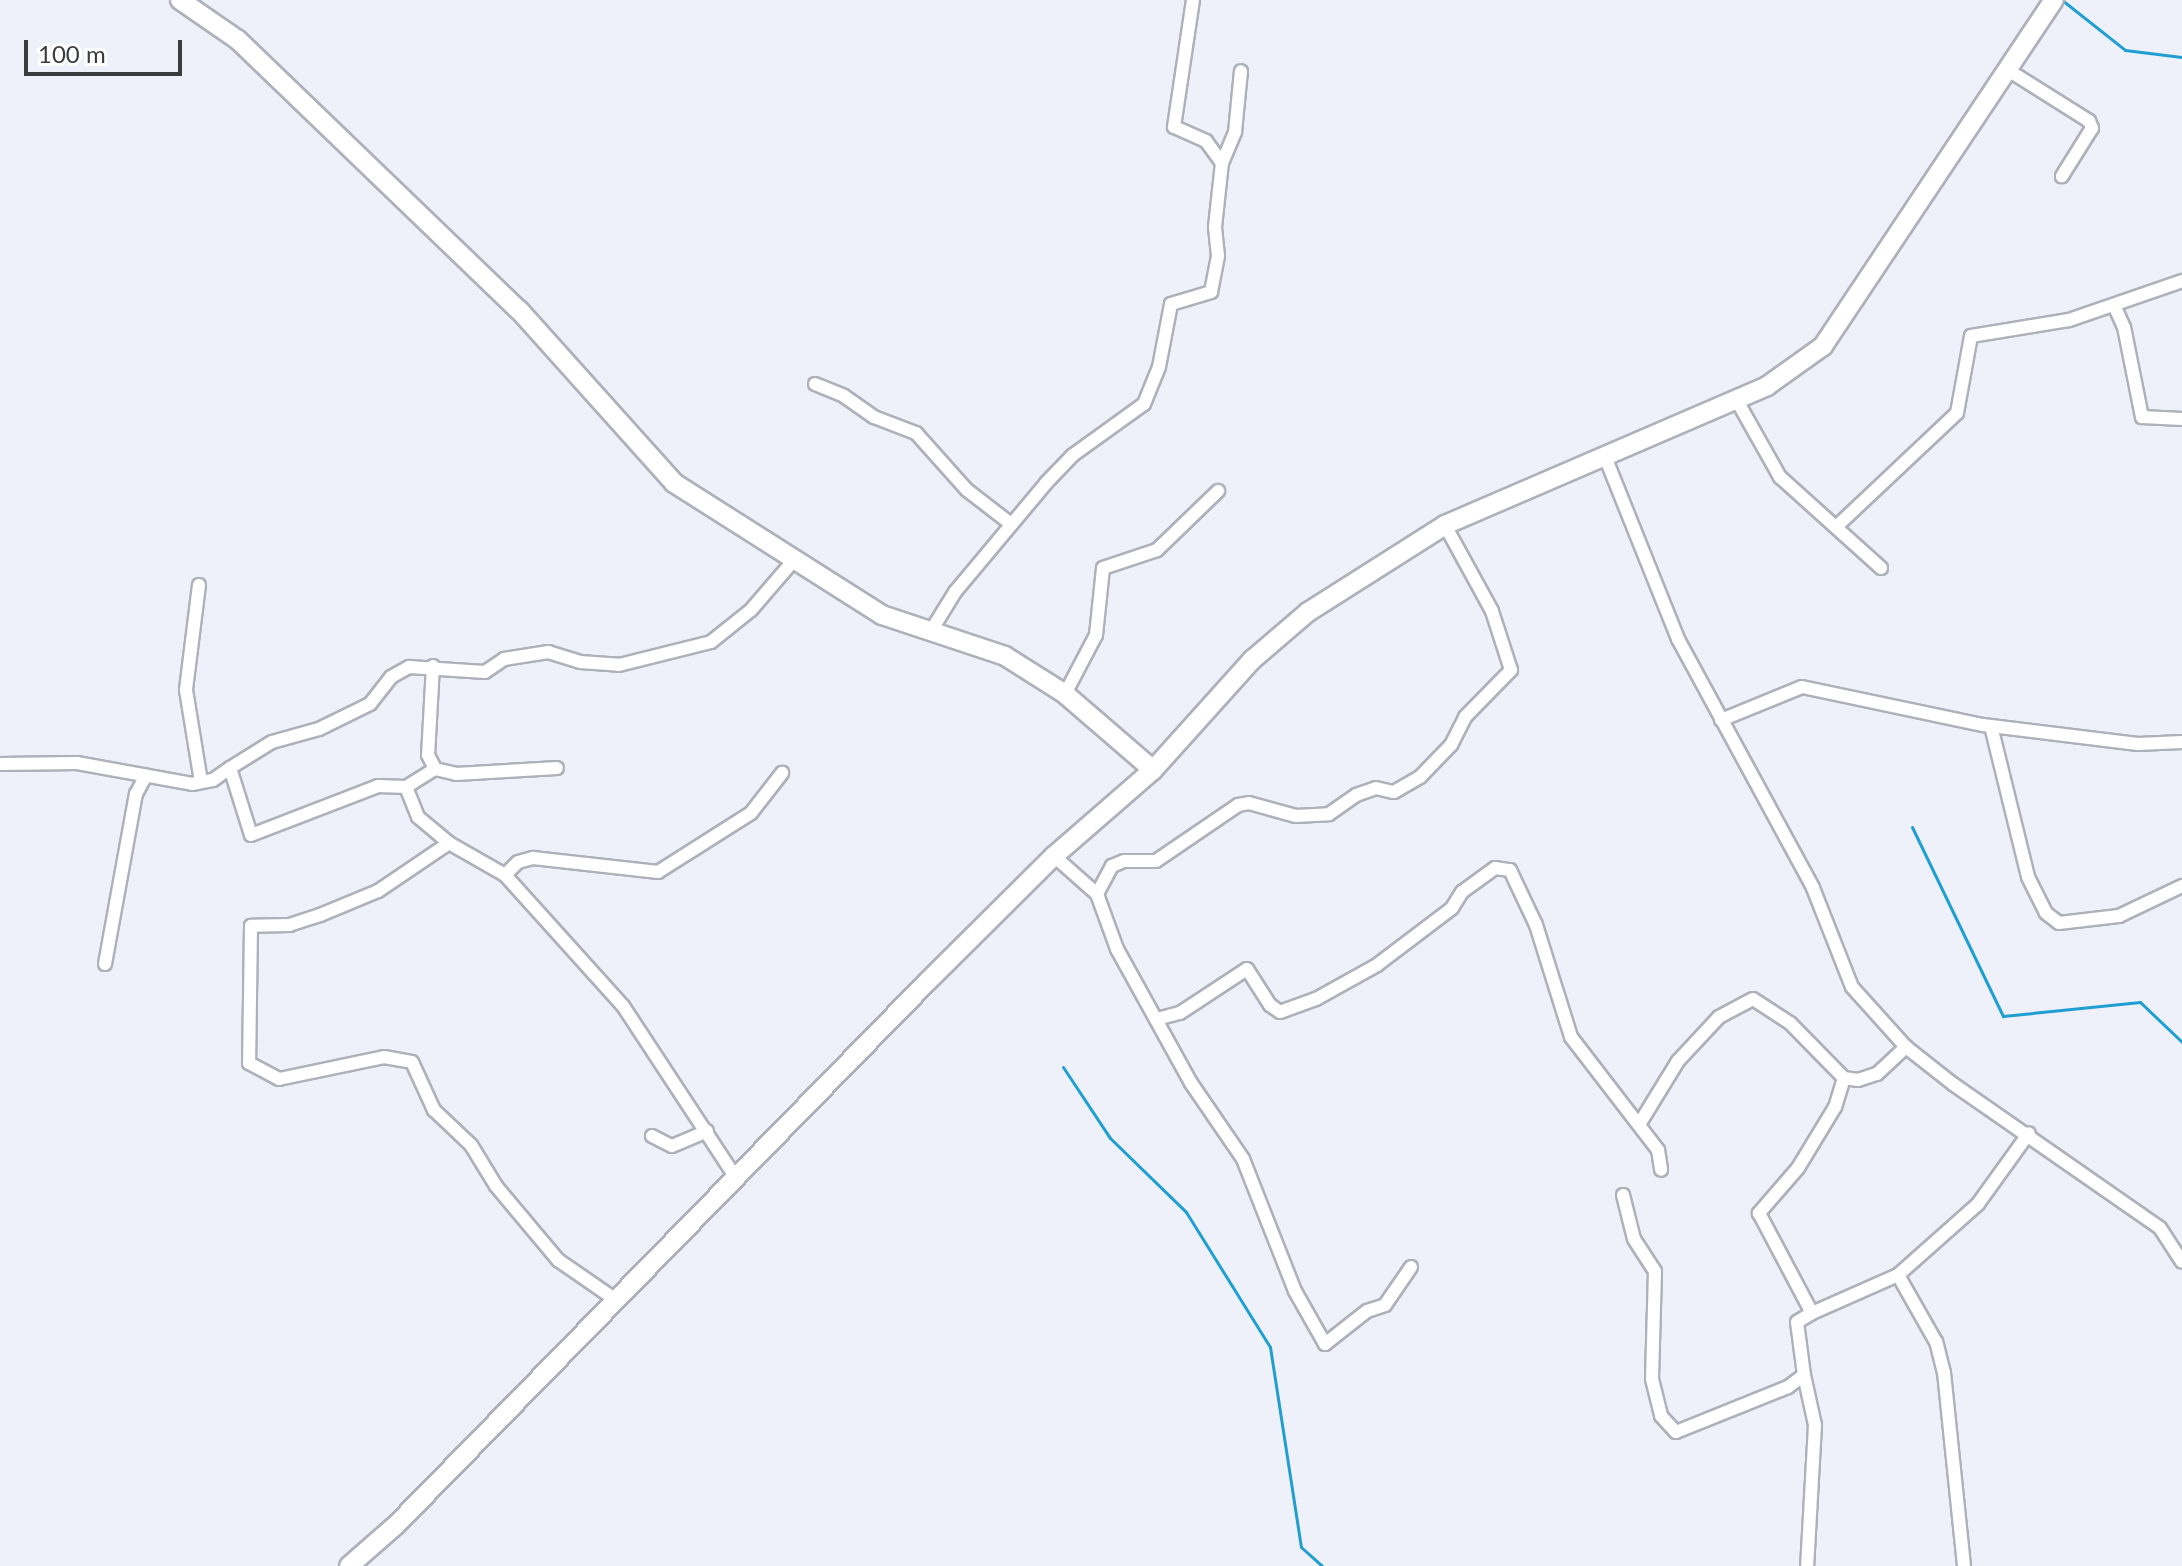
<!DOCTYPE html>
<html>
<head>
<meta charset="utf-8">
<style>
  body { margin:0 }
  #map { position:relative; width:2182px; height:1566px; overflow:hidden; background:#eff1fa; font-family:Lato,sans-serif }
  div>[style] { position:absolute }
  .stream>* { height:3px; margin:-1.5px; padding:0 1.5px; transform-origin:1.5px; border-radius:1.5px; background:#1f9fd1 }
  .roads { filter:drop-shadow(2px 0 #aeb1b9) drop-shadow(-2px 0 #aeb1b9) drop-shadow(0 2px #aeb1b9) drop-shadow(0 -2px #aeb1b9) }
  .street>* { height:12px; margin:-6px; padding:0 6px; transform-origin:6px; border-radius:6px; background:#fff }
  .secondary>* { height:18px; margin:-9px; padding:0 9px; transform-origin:9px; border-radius:9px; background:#fff }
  span { translate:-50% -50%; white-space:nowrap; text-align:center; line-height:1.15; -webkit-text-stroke:6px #fff; paint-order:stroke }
  .scale { position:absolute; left:24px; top:40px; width:158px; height:36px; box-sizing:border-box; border:4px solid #3b3c40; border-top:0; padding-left:10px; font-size:24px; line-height:28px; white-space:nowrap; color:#3b3c40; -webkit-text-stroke:6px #fff; paint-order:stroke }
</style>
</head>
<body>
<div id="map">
  <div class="stream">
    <i style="left:2062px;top:0;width:80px;rotate:38.4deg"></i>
    <i style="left:2125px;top:50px;width:57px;rotate:7deg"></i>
    <i style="left:1912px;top:827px;width:210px;rotate:64.3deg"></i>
    <i style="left:2003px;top:1016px;width:138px;rotate:-5.8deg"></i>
    <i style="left:2140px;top:1002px;width:58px;rotate:43.6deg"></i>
    <i style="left:1063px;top:1067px;width:85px;rotate:56.5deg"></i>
    <i style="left:1110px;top:1138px;width:106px;rotate:44.2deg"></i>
    <i style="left:1186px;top:1212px;width:159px;rotate:58.1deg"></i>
    <i style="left:1270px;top:1347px;width:202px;rotate:81.2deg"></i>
    <i style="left:1301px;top:1547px;width:28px;rotate:42deg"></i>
  </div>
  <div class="roads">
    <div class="street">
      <i style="left:2008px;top:70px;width:96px;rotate:32.2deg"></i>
      <i style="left:2089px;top:121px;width:8px;rotate:67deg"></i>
      <i style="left:2092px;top:128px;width:57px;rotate:122deg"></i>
      <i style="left:1222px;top:163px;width:34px;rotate:-67deg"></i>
      <i style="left:1235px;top:132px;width:61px;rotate:-84.4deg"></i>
      <i style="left:2114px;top:305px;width:24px;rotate:66deg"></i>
      <i style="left:2124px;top:327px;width:92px;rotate:78.7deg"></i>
      <i style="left:2142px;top:417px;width:40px;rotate:2.9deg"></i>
      <i style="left:815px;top:384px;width:31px;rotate:22deg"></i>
      <i style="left:844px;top:396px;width:37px;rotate:35deg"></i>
      <i style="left:874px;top:417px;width:45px;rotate:20.9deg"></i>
      <i style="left:916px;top:433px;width:76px;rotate:48.2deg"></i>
      <i style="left:967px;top:490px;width:56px;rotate:37.7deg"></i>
      <i style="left:1736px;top:399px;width:90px;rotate:60.6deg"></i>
      <i style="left:1780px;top:477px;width:136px;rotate:42deg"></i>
      <i style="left:1604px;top:454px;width:199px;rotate:68.2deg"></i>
      <i style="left:1678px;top:639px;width:283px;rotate:61.5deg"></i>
      <i style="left:1813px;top:888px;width:106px;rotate:68.5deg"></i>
      <i style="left:1852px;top:987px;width:81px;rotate:48deg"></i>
      <i style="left:1906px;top:1047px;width:60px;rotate:38.2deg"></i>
      <i style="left:1953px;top:1084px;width:252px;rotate:34.8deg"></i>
      <i style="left:2160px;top:1228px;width:40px;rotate:57.1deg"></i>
      <i style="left:1836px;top:527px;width:166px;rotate:-43.3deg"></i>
      <i style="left:1957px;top:413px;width:78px;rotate:-79.7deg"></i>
      <i style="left:1971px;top:336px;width:99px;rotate:-9.3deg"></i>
      <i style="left:2069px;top:320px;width:120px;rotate:-19deg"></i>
      <i style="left:199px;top:585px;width:106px;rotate:97.1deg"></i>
      <i style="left:186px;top:690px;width:93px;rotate:80.7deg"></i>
      <i style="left:931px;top:631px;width:46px;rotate:-58.4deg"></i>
      <i style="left:955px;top:592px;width:142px;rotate:-50.1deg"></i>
      <i style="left:1046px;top:483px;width:39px;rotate:-46deg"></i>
      <i style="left:1073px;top:455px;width:87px;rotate:-35.7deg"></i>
      <i style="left:1144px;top:404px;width:40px;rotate:-68deg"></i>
      <i style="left:1159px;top:367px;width:64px;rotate:-79.2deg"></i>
      <i style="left:1171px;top:304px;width:42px;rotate:-16.7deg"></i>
      <i style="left:1211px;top:292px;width:37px;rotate:-79deg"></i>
      <i style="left:1218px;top:256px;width:29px;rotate:-96deg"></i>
      <i style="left:1215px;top:227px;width:64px;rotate:-83.8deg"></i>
      <i style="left:1222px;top:163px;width:27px;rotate:-126deg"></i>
      <i style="left:1206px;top:141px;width:35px;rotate:-156deg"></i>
      <i style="left:1174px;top:127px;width:128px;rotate:-81.5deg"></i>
      <i style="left:433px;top:666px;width:89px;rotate:93.2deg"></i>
      <i style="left:428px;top:755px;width:16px;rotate:63deg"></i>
      <i style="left:435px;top:769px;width:22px;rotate:13deg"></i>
      <i style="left:456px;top:774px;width:101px;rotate:-3.4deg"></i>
      <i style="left:1065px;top:694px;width:67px;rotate:-62.3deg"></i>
      <i style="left:1096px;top:635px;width:67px;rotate:-84deg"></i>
      <i style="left:1103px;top:568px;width:57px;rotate:-18.4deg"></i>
      <i style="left:1157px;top:550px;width:85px;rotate:-44deg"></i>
      <i style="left:1721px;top:720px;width:87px;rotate:-22.2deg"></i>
      <i style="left:1802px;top:687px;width:185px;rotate:11.9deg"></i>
      <i style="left:1983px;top:725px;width:156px;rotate:7deg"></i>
      <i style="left:2138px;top:744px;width:44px;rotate:-2.6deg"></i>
      <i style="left:1991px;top:726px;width:155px;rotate:76.2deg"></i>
      <i style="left:2028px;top:877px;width:40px;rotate:63.4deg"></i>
      <i style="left:2046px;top:913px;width:16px;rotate:38deg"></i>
      <i style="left:2059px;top:923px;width:60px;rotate:-6.7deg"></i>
      <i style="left:2119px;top:916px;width:70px;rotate:-25.5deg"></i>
      <i style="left:0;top:764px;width:77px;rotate:-0.7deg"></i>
      <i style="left:77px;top:763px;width:117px;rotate:10.3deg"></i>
      <i style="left:192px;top:784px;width:21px;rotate:-11deg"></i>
      <i style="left:213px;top:780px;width:21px;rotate:-35deg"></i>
      <i style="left:230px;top:768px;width:70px;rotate:72.6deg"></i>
      <i style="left:251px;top:835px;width:136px;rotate:-21.1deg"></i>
      <i style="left:378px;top:786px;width:28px;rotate:2deg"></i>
      <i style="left:406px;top:787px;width:32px;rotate:68deg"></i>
      <i style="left:418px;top:817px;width:40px;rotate:40deg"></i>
      <i style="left:449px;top:843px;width:64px;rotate:29.7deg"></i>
      <i style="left:230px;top:768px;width:49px;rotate:-31.8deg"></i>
      <i style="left:272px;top:742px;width:49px;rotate:-15.5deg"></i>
      <i style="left:319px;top:729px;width:57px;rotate:-26.1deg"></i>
      <i style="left:370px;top:704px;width:34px;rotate:-52deg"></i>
      <i style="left:391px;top:677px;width:21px;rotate:-29deg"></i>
      <i style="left:409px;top:667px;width:76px;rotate:3.8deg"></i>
      <i style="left:485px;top:672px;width:23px;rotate:-34deg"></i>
      <i style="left:504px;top:659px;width:45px;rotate:-9deg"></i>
      <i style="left:548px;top:652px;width:34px;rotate:17deg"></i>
      <i style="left:580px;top:662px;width:39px;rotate:4deg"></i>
      <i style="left:619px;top:665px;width:95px;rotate:-14deg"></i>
      <i style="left:711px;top:642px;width:51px;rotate:-38.7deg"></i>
      <i style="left:751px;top:610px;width:66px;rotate:-49.3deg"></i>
      <i style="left:406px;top:787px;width:34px;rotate:-32deg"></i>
      <i style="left:449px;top:843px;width:86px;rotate:145.9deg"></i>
      <i style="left:378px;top:891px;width:63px;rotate:157.5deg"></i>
      <i style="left:320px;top:915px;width:32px;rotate:162deg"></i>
      <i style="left:290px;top:925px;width:39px;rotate:179deg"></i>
      <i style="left:251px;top:926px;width:137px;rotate:90.8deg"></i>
      <i style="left:249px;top:1063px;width:34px;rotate:28deg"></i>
      <i style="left:279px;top:1079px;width:107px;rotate:-11.8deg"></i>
      <i style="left:384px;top:1057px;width:28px;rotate:10deg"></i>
      <i style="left:412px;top:1062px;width:53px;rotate:65.4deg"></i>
      <i style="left:434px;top:1110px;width:51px;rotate:43.4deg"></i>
      <i style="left:471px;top:1145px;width:48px;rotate:58.6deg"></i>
      <i style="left:496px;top:1186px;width:97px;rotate:50deg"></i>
      <i style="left:558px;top:1260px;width:70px;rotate:34.6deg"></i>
      <i style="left:1054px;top:856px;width:57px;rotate:41.5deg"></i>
      <i style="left:1097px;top:894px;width:59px;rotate:70deg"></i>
      <i style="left:1117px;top:949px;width:153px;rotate:61.1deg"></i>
      <i style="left:1191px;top:1083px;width:92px;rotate:55.6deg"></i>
      <i style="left:1243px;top:1159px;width:142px;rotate:68.5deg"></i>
      <i style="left:1295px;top:1291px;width:61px;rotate:60.5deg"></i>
      <i style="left:1325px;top:1344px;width:53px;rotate:-38.2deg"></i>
      <i style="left:1367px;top:1311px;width:19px;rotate:-18deg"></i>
      <i style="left:1385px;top:1305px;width:46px;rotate:-55.6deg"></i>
      <i style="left:1097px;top:894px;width:32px;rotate:-62deg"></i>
      <i style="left:1112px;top:866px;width:13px;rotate:-23deg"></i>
      <i style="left:1124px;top:861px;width:32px"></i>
      <i style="left:1156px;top:861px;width:99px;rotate:-34.3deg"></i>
      <i style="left:1238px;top:805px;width:11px;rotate:-10deg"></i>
      <i style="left:1249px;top:803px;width:49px;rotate:15.5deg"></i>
      <i style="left:1296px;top:816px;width:33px;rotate:-3deg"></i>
      <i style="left:1329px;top:814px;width:33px;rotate:-35deg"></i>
      <i style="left:1356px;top:795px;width:21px;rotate:-19deg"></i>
      <i style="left:1376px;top:788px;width:18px;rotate:13deg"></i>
      <i style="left:1394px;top:792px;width:30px;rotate:-30deg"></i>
      <i style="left:1420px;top:777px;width:45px;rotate:-45.9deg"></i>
      <i style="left:1451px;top:745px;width:31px;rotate:-63deg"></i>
      <i style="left:1465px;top:717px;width:66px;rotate:-45.6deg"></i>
      <i style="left:1511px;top:670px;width:62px;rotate:-107.9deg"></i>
      <i style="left:1492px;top:611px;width:98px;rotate:-118.7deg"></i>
      <i style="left:105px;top:964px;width:173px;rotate:-79.7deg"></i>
      <i style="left:136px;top:794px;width:21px;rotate:-62deg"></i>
      <i style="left:1157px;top:1019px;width:24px;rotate:-15deg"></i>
      <i style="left:1180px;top:1013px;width:80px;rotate:-33.3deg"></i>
      <i style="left:1247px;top:969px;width:43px;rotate:57.4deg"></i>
      <i style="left:1270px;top:1005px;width:12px;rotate:35deg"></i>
      <i style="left:1280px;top:1012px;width:38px;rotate:-20deg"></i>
      <i style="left:1316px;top:999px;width:70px;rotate:-29.1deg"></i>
      <i style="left:1377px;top:965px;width:94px;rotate:-37.2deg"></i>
      <i style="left:1452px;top:908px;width:19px;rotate:-58deg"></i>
      <i style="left:1462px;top:892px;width:41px;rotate:-36deg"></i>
      <i style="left:1495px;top:868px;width:15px;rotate:8deg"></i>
      <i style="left:1510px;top:870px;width:61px;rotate:64.7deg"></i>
      <i style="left:1536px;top:925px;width:117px;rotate:72.6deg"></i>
      <i style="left:1571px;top:1037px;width:143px;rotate:52.4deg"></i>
      <i style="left:1658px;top:1150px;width:20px;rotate:81deg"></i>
      <i style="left:1844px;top:1078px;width:30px;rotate:107deg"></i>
      <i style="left:1835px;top:1107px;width:71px;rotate:121.2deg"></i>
      <i style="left:1798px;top:1168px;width:60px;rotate:130.9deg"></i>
      <i style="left:1759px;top:1213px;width:113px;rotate:62.1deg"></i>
      <i style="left:1812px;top:1313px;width:94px;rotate:-23.8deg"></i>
      <i style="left:1640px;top:1123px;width:73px;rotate:-58.5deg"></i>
      <i style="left:1678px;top:1061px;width:60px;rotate:-47deg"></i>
      <i style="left:1719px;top:1017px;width:38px;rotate:-28deg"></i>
      <i style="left:1753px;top:999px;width:44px;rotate:33deg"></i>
      <i style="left:1790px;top:1023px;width:77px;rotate:45.5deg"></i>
      <i style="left:1844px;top:1078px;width:14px;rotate:8deg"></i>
      <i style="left:1858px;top:1080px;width:20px;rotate:-18deg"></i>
      <i style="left:1877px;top:1074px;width:40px;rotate:-43deg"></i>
      <i style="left:652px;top:1136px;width:22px;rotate:27deg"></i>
      <i style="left:672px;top:1146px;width:38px;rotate:-23deg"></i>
      <i style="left:736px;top:1178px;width:206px;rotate:-123.3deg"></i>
      <i style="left:623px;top:1006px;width:176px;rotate:-132deg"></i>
      <i style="left:505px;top:875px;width:18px;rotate:-45deg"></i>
      <i style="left:518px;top:862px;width:16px;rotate:-15deg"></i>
      <i style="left:533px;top:858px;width:126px;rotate:6.4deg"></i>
      <i style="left:658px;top:872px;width:110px;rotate:-32.4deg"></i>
      <i style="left:751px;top:813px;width:51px;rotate:-52.2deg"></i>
      <i style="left:1623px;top:1195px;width:45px;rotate:76deg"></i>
      <i style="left:1634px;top:1239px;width:38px;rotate:57deg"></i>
      <i style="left:1655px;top:1271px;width:108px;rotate:91.6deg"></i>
      <i style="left:1652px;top:1379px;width:38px;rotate:76deg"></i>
      <i style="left:1661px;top:1416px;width:22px;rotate:47deg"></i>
      <i style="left:1676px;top:1432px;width:121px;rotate:-21.9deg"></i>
      <i style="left:1788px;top:1387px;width:20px;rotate:-37deg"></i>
      <i style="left:1804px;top:1375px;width:53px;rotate:-97.5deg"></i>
      <i style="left:1797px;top:1322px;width:17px;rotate:-31deg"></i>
      <i style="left:1804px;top:1375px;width:51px;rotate:77.6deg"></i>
      <i style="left:1815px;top:1425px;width:141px;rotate:93.2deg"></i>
      <i style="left:1964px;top:1566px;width:194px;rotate:-95.9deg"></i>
      <i style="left:1944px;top:1373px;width:32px;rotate:-104deg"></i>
      <i style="left:1936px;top:1342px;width:77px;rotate:-119.6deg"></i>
      <i style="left:1898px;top:1275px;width:107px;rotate:-41.6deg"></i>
      <i style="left:1978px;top:1204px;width:87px;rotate:-54.3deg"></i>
    </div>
    <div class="secondary">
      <i style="left:180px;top:0;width:70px;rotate:34.6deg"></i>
      <i style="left:238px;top:40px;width:390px;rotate:43.9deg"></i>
      <i style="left:519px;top:310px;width:232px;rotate:48.1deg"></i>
      <i style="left:674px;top:483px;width:246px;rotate:32.4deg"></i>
      <i style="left:882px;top:615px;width:130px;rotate:18.4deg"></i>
      <i style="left:1005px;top:656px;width:71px;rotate:32.3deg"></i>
      <i style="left:1065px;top:694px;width:116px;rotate:40.8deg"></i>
      <i style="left:349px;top:1566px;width:62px;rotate:-41.1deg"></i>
      <i style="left:396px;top:1525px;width:761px;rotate:-45.64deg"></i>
      <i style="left:928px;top:981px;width:177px;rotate:-44.8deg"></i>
      <i style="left:1054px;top:856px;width:131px;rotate:-41deg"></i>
      <i style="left:1153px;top:770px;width:148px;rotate:-48deg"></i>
      <i style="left:1252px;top:660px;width:74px;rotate:-40.6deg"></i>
      <i style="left:1308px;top:612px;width:162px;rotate:-32.4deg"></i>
      <i style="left:1445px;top:525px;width:351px;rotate:-23.3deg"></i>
      <i style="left:1767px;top:386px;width:69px;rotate:-35.5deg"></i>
      <i style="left:1823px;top:346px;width:416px;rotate:-56.3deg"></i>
    </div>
  </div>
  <div class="scale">100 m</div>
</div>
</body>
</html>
